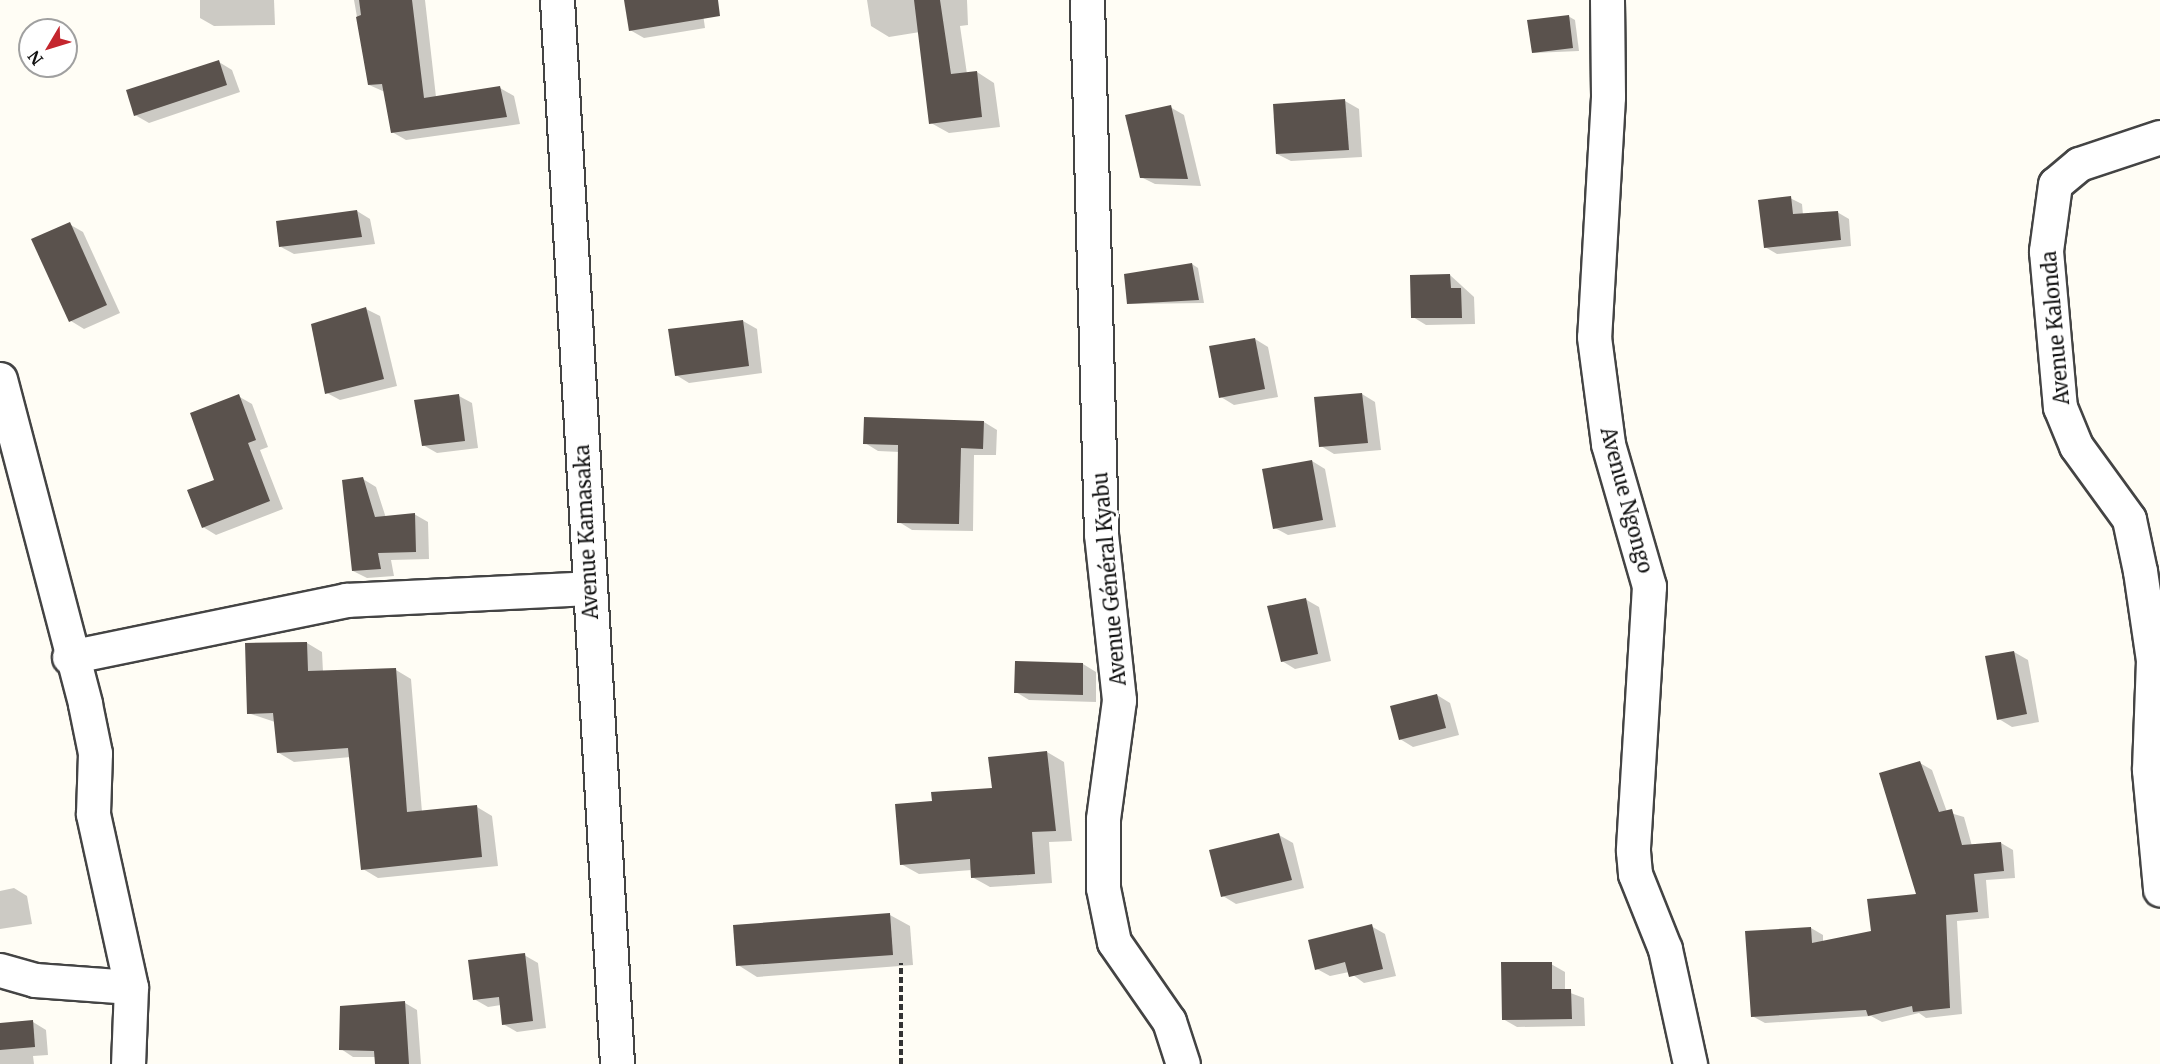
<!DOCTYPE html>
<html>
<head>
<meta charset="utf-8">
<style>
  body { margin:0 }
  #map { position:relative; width:2160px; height:1064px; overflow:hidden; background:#fffdf5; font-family:Merriweather,serif }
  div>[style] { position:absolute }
  .shadow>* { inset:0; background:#0003 }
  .building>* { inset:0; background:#5a524d }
  .path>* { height:4px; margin-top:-2px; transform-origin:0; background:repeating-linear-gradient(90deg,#333 0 6px,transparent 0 9px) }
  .roads { filter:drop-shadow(2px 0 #444) drop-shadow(-2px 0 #444) drop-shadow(0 2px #444) drop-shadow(0 -2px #444) }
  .minor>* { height:33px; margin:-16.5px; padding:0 16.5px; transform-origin:16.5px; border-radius:16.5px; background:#fff }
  span { translate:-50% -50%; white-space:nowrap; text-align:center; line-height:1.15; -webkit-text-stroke:6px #fff; paint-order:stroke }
  .street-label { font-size:20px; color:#111 }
  .north { position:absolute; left:18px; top:18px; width:60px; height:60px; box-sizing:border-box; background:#fff; border:2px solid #a0a0a0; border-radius:50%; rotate:232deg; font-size:16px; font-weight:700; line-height:24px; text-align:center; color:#111 }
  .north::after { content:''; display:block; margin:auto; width:21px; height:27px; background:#c4262e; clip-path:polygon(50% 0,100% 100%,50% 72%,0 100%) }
</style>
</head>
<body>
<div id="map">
  <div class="shadow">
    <i style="clip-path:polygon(200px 0,274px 0,275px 25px,214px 26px,200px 18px)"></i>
    <i style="clip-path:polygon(354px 0,425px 0,436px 97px,500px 88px,514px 96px,520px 124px,406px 140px,392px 132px,385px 92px,369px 85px)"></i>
    <i style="clip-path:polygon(625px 0,701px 0,705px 28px,644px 38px,630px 30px)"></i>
    <i style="clip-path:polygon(867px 0,967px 0,968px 25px,960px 26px,967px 74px,977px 72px,994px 83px,1000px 127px,949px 133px,931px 123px,920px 32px,889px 37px,871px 26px)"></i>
    <i style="clip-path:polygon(1568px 16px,1575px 20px,1579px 51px,1533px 53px)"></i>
    <i style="clip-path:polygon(219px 62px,232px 70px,240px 92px,149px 123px,135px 115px)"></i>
    <i style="clip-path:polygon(1345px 101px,1359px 109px,1362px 157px,1291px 161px,1277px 154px)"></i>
    <i style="clip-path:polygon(1170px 107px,1184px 115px,1201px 186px,1155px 184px,1141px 177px)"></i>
    <i style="clip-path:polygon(1790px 198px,1802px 204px,1803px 215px,1837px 212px,1849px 219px,1851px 246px,1777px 254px,1765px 247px)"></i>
    <i style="clip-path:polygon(357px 211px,370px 219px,375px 244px,294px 254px,281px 247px)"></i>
    <i style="clip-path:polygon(69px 224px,83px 232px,120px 313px,84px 329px,71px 321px)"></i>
    <i style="clip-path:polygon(1192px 264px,1198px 268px,1204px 303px,1129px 304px)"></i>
    <i style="clip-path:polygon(1450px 275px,1474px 297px,1475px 324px,1426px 325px,1413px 317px)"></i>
    <i style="clip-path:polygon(366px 309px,380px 316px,397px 386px,340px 400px,327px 393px)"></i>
    <i style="clip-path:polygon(743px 321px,757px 329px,762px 373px,689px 383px,676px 375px)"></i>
    <i style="clip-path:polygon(1255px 339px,1268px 347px,1278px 397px,1234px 405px,1221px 397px)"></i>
    <i style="clip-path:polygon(1362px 394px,1375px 402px,1381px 450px,1334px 454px,1321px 446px)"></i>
    <i style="clip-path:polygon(238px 396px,252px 404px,268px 447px,260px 450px,283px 509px,216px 535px,203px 527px)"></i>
    <i style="clip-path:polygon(459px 396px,472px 403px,478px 448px,437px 453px,423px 445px)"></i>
    <i style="clip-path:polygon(866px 418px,984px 422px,997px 430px,996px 455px,974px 455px,973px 531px,912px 530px,899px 522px,900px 452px,878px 451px,865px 443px)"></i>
    <i style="clip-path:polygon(1312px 461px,1325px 469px,1336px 527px,1288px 535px,1275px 528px)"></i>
    <i style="clip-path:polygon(363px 479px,376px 487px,386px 518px,414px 514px,428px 522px,429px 559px,391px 560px,394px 576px,367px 578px,353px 571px)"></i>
    <i style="clip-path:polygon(1305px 599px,1319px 607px,1331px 661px,1295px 669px,1282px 661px)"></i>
    <i style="clip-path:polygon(307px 643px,322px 652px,323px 672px,396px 670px,411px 679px,422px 812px,477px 807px,492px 816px,498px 866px,378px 878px,363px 869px,351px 757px,294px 762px,279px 753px,275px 722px,248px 713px)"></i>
    <i style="clip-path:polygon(2014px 652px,2028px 660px,2039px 722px,2012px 727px,1999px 719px)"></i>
    <i style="clip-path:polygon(1083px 664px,1096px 672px,1096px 702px,1029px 700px,1016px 692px)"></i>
    <i style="clip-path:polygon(1437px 695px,1450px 703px,1459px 735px,1413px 747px,1400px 739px)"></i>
    <i style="clip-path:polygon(1047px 752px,1064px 762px,1072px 841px,1049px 842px,1052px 883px,990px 887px,972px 877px,972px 870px,919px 874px,901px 864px,934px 802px,993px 789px)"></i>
    <i style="clip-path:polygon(1920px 763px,1932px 770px,1947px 812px,1964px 817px,1972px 846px,2001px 843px,2013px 850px,2015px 878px,1986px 880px,1989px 918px,1957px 921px,1962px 1014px,1926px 1018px,1919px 1013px,1882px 1022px,1871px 1016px,1765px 1023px,1752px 1016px,1811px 928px,1823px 935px,1823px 942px,1872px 932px,1918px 895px)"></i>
    <i style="clip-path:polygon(1279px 835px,1293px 843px,1304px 888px,1236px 904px,1223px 896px)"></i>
    <i style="clip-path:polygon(14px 888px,27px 896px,32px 924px,0 929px,0 891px)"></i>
    <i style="clip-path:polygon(890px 915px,910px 926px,913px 965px,757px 977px,738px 965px)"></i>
    <i style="clip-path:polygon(1371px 926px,1385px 934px,1396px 976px,1364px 983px,1349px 972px,1330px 976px,1317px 969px)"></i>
    <i style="clip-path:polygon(524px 955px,538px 963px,546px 1028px,517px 1032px,503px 1024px,501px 1005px,488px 1007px,474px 999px)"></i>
    <i style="clip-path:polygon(1551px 964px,1565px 972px,1565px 991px,1584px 998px,1585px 1026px,1517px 1027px,1503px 1019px)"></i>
    <i style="clip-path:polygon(405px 1003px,417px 1010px,421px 1064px,377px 1064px,376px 1057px,353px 1057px,341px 1049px)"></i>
    <i style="clip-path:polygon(33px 1022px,46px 1030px,48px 1055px,33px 1056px,34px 1064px,0 1064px,0 1024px)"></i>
  </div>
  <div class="building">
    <i style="clip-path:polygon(359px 0,412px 0,424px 98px,500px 86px,507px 117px,391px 133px,382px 84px,368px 85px,356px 17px,361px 15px)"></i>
    <i style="clip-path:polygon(624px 0,718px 0,720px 16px,629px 31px)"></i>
    <i style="clip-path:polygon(914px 0,940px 0,951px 74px,977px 71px,982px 117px,929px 124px)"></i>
    <i style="clip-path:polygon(1569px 15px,1573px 48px,1532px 53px,1527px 20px)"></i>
    <i style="clip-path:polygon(219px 60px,227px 85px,134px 116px,126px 90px)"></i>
    <i style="clip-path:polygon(1345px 99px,1349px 150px,1276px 154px,1273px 104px)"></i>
    <i style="clip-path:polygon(1171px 105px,1188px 179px,1140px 178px,1125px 115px)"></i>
    <i style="clip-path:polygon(1791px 196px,1793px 214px,1838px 211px,1841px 240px,1764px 248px,1758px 200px)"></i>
    <i style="clip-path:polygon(357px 210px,362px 237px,279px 247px,276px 221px)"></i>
    <i style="clip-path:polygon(70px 222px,107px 305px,69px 322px,31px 239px)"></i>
    <i style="clip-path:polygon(1192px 263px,1199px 300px,1127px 304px,1124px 274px)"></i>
    <i style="clip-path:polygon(1450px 274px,1451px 288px,1461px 288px,1462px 318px,1411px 318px,1410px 275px)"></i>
    <i style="clip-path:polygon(366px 307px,384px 379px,325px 394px,311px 324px)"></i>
    <i style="clip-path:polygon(743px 320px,749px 366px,675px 376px,668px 329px)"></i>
    <i style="clip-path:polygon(1255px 338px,1265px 389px,1219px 398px,1209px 346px)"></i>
    <i style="clip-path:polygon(1362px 393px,1368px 443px,1319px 447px,1314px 397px)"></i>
    <i style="clip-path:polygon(239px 394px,256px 440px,248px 443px,270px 501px,202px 528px,187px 490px,214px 480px,190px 413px)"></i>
    <i style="clip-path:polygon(459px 394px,465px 441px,422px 446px,414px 400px)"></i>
    <i style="clip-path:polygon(864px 417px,984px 421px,983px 449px,961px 448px,959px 524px,897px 523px,898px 445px,863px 444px)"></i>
    <i style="clip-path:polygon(1312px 460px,1323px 520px,1273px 529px,1262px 469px)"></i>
    <i style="clip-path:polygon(363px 477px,375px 517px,415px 513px,416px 552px,378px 553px,381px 569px,352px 571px,342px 480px)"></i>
    <i style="clip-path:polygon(1306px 598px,1318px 654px,1281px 662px,1267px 606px)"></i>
    <i style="clip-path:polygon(307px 642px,308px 671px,396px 668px,407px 812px,477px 805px,482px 857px,361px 870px,348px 748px,277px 753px,273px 713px,247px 714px,245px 643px)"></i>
    <i style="clip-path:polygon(2014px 651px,2027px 714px,1997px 720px,1985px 656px)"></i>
    <i style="clip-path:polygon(1015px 661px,1083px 663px,1083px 695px,1014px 693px)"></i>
    <i style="clip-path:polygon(1437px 694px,1446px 728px,1399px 740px,1390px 706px)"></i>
    <i style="clip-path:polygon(1047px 751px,1056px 831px,1032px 832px,1035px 874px,971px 878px,970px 859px,900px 865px,895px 804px,932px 801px,931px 792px,992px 788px,988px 757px)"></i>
    <i style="clip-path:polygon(1920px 761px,1939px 812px,1952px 809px,1962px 845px,2001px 842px,2004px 871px,1974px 874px,1978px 912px,1946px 915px,1950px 1008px,1913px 1012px,1912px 1006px,1868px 1016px,1866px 1010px,1751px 1017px,1745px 931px,1811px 927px,1812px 943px,1871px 931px,1867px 899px,1916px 894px,1879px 773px)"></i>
    <i style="clip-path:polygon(1279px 833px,1292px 880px,1221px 897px,1209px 850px)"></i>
    <i style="clip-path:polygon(890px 913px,893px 955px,736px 966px,733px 925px)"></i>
    <i style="clip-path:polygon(1372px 924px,1383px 969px,1349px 977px,1345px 962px,1315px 970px,1308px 940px)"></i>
    <i style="clip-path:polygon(525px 953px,533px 1021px,502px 1025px,499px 997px,473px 1000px,468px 960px)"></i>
    <i style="clip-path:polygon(1501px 962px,1552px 962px,1552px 989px,1571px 989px,1572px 1019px,1502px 1020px)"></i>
    <i style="clip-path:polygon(405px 1001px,409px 1064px,375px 1064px,374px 1051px,339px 1050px,340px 1006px)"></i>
    <i style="clip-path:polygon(33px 1020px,35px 1047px,0 1050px,0 1023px)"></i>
  </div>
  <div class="path">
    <i style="left:901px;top:1064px;width:101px;rotate:-90deg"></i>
  </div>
  <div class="roads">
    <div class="minor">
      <i style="left:557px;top:0;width:1066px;rotate:86.77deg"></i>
      <i style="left:1087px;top:0;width:534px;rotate:88.5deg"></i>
      <i style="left:1101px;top:534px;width:167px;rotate:83.8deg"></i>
      <i style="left:1119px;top:700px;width:120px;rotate:97.7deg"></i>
      <i style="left:1103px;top:819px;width:69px;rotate:90deg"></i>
      <i style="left:1103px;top:888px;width:55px;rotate:78.5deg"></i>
      <i style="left:1114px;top:942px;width:96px;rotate:55.2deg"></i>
      <i style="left:1169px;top:1021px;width:45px;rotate:72deg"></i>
      <i style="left:1607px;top:0;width:97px;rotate:89.4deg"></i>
      <i style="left:1608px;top:97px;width:240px;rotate:93.3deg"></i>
      <i style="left:1594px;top:337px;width:108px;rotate:82.5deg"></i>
      <i style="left:1608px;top:444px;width:148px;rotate:73.9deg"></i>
      <i style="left:1649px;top:586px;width:265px;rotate:93.5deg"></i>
      <i style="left:1633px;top:851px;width:23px;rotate:85deg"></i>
      <i style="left:1635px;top:874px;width:81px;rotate:68.2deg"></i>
      <i style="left:1665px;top:949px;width:118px;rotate:77.7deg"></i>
      <i style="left:2160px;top:137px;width:85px;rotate:161.6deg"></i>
      <i style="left:2079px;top:164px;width:31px;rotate:140deg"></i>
      <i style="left:2055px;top:184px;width:68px;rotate:97.7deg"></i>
      <i style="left:2046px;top:251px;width:157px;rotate:84.9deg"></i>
      <i style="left:2060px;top:407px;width:42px;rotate:67.7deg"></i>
      <i style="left:2076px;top:446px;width:90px;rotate:54deg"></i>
      <i style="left:2129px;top:519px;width:53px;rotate:78.1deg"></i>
      <i style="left:2140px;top:571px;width:90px;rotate:81.7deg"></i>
      <i style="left:2153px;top:660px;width:110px;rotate:92.1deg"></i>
      <i style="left:2149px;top:770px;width:120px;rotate:84.7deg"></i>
      <i style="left:0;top:379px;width:336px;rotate:75.3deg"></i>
      <i style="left:85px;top:704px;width:50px;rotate:78.5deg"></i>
      <i style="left:95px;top:753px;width:61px;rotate:91.9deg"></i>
      <i style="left:93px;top:814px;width:177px;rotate:77.6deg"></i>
      <i style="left:69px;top:657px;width:283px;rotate:-11.6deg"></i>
      <i style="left:346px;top:600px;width:242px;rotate:-2.8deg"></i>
      <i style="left:0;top:970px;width:36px;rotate:16deg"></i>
      <i style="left:35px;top:980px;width:96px;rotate:4.2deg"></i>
      <i style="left:131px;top:987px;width:77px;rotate:92.2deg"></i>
    </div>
  </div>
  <div class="street-label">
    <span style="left:2055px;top:328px;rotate:-95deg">Avenue Kalonda</span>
    <span style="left:1627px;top:500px;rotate:75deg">Avenue Ngongo</span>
    <span style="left:586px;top:532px;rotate:-93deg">Avenue Kamasaka</span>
    <span style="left:1109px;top:579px;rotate:-95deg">Avenue Général Kyabu</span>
  </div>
  <div class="north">N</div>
</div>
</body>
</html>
